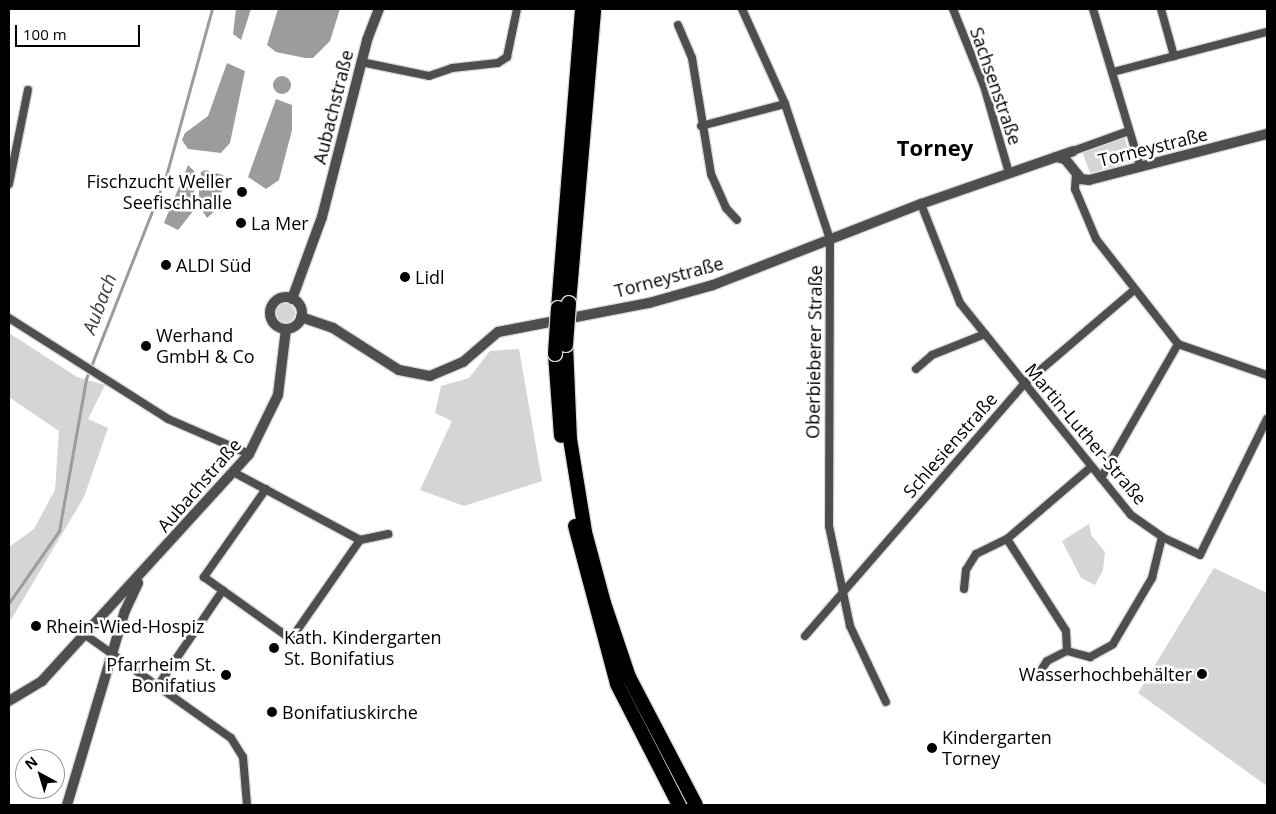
<!DOCTYPE html>
<html>
<head>
<meta charset="utf-8">
<style>
  body { margin:0 }
  #map { position:relative; width:1276px; height:814px; overflow:hidden; background:#fff; font-family:"Open Sans",sans-serif }
  div>[style] { position:absolute }
  .green>* { inset:0; background:#d5d5d5 }
  .round { border-radius:50% }
  .water>* { inset:0; background:#9c9c9c }
  .stream>* { height:2.5px; margin:-1.25px; padding:0 1.25px; transform-origin:1.25px; border-radius:1.25px; background:#9c9c9c }
  .roads { filter:drop-shadow(1px 0 #dbdbdb) drop-shadow(-1px 0 #dbdbdb) drop-shadow(0 1px #dbdbdb) drop-shadow(0 -1px #dbdbdb) }
  .minor>* { height:8px; margin:-4px; padding:0 4px; transform-origin:4px; border-radius:4px; background:#4e4e4e }
  .tertiary>* { height:10px; margin:-5px; padding:0 5px; transform-origin:5px; border-radius:5px; background:#4e4e4e }
  .tertiary>.ring { margin:-5px; padding:0; box-sizing:content-box; background:none; border:10px solid #4e4e4e; border-radius:50% }
  .trunk>* { height:14px; margin:-7px; padding:0 7px; transform-origin:7px; border-radius:7px; background:#000 }
  .bridges { filter:drop-shadow(1px 0 #dbdbdb) drop-shadow(-1px 0 #dbdbdb) drop-shadow(0 1px #dbdbdb) drop-shadow(0 -1px #dbdbdb) }
  .trunk-bridge>* { height:14px; margin:-7px; padding:0 7px; transform-origin:7px; border-radius:7px; background:#000 }
  .dots>* { width:14px; height:14px; translate:-50% -50%; box-sizing:border-box; border:2px solid #fff; border-radius:50% }
  span { translate:-50% -50%; white-space:nowrap; text-align:center; line-height:1.15; -webkit-text-stroke:5px #fff; paint-order:stroke }
  .street-label { font-size:18px; color:#000 }
  .poi-label { font-size:18px; color:#000 }
  .right { translate:-100% -50%; text-align:right }
  .left { translate:0 -50%; text-align:left }
  .water-label { font-size:19px; color:#3d3d3d; font-style:italic }
  .district-label { font-size:22px; color:#000; font-weight:700 }
  .frame { position:absolute; inset:0; border:10px solid #000; pointer-events:none }
  .north { position:absolute; left:15px; top:749px; width:50px; height:50px; box-sizing:border-box; background:#fff; border:1px solid #999; border-radius:50%; rotate:321deg; font-size:14px; font-weight:700; line-height:20px; text-align:center; color:#000 }
  .north::after { content:''; display:block; margin:auto; width:18px; height:22px; background:#000; clip-path:polygon(50% 0,100% 100%,50% 72%,0 100%) }
  .scale { position:absolute; left:15px; top:25px; width:125px; height:22px; box-sizing:border-box; border:2px solid #000; border-top:0; padding-left:6px; font-size:15px; line-height:18px; white-space:nowrap; color:#000; -webkit-text-stroke:4px #fff; paint-order:stroke }
</style>
</head>
<body>
<div id="map">
  <div class="green">
    <i style="clip-path:polygon(1124px 136px,1132px 162px,1090px 173px,1082px 151px)"></i>
    <i class="round" style="left:275px;top:303px;width:20px;height:20px"></i>
    <i style="clip-path:polygon(9px 333px,77px 377px,105px 385px,88px 419px,108px 428px,84px 497px,9px 623px,9px 547px,34px 529px,55px 490px,59px 431px,9px 397px)"></i>
    <i style="clip-path:polygon(519px 349px,542px 481px,464px 506px,420px 490px,452px 421px,435px 413px,441px 386px,469px 378px,490px 351px)"></i>
    <i style="clip-path:polygon(1089px 524px,1091px 535px,1105px 552px,1103px 570px,1095px 585px,1081px 578px,1062px 541px)"></i>
    <i style="clip-path:polygon(1214px 568px,1267px 593px,1267px 786px,1138px 693px)"></i>
  </div>
  <div class="water">
    <i style="clip-path:polygon(236px 9px,251px 9px,241px 40px,233px 34px)"></i>
    <i style="clip-path:polygon(278px 9px,340px 9px,330px 41px,313px 58px,305px 58px,276px 52px,267px 45px)"></i>
    <i style="clip-path:polygon(227px 63px,245px 71px,230px 143px,221px 153px,188px 149px,182px 140px,185px 133px,208px 116px)"></i>
    <i class="round" style="left:273px;top:76px;width:18px;height:18px"></i>
    <i style="clip-path:polygon(276px 99px,292px 105px,292px 130px,279px 180px,266px 189px,248px 177px)"></i>
    <i style="clip-path:polygon(188px 165px,194px 171px,194px 210px,178px 230px,164px 223px)"></i>
    <i style="clip-path:polygon(205px 170px,223px 175px,224px 184px,216px 210px,207px 218px,198px 204px,201px 172px)"></i>
  </div>
  <div class="stream">
    <i style="left:9px;top:603px;width:88px;rotate:-55.2deg"></i>
    <i style="left:59px;top:531px;width:154px;rotate:-79.9deg"></i>
    <i style="left:86px;top:379px;width:218px;rotate:-68.5deg"></i>
    <i style="left:166px;top:176px;width:173px;rotate:-74.6deg"></i>
  </div>
  <div class="roads">
    <div class="minor">
      <i style="left:742px;top:9px;width:104px;rotate:65.6deg"></i>
      <i style="left:785px;top:104px;width:142px;rotate:71.6deg"></i>
      <i style="left:830px;top:239px;width:287px;rotate:90.2deg"></i>
      <i style="left:829px;top:526px;width:102px;rotate:78.1deg"></i>
      <i style="left:850px;top:626px;width:84px;rotate:64.7deg"></i>
      <i style="left:953px;top:9px;width:83px;rotate:68.1deg"></i>
      <i style="left:984px;top:86px;width:91px;rotate:74deg"></i>
      <i style="left:1093px;top:9px;width:164px;rotate:73.3deg"></i>
      <i style="left:1161px;top:9px;width:49px;rotate:74.5deg"></i>
      <i style="left:678px;top:25px;width:36px;rotate:67deg"></i>
      <i style="left:692px;top:58px;width:118px;rotate:80.7deg"></i>
      <i style="left:711px;top:174px;width:37px;rotate:66deg"></i>
      <i style="left:726px;top:208px;width:16px;rotate:47deg"></i>
      <i style="left:361px;top:62px;width:69px;rotate:11.6deg"></i>
      <i style="left:429px;top:76px;width:24px;rotate:-19deg"></i>
      <i style="left:452px;top:68px;width:46px;rotate:-6.2deg"></i>
      <i style="left:498px;top:63px;width:11px;rotate:-34deg"></i>
      <i style="left:507px;top:57px;width:49px;rotate:-78.2deg"></i>
      <i style="left:1113px;top:72px;width:159px;rotate:-14.6deg"></i>
      <i style="left:701px;top:126px;width:87px;rotate:-14.7deg"></i>
      <i style="left:1073px;top:151px;width:59px;rotate:-19.7deg"></i>
      <i style="left:1076px;top:174px;width:15px;rotate:94deg"></i>
      <i style="left:1075px;top:189px;width:54px;rotate:67.2deg"></i>
      <i style="left:1096px;top:239px;width:133px;rotate:52deg"></i>
      <i style="left:1178px;top:344px;width:94px;rotate:19.2deg"></i>
      <i style="left:9px;top:184px;width:96px;rotate:-78.6deg"></i>
      <i style="left:921px;top:204px;width:106px;rotate:68.5deg"></i>
      <i style="left:960px;top:303px;width:272px;rotate:51.1deg"></i>
      <i style="left:1131px;top:515px;width:38px;rotate:35deg"></i>
      <i style="left:1162px;top:537px;width:42px;rotate:25.3deg"></i>
      <i style="left:1200px;top:555px;width:152px;rotate:-63.8deg"></i>
      <i style="left:9px;top:318px;width:188px;rotate:32.4deg"></i>
      <i style="left:168px;top:419px;width:88px;rotate:23.4deg"></i>
      <i style="left:916px;top:369px;width:21px;rotate:-41deg"></i>
      <i style="left:932px;top:355px;width:57px;rotate:-21.6deg"></i>
      <i style="left:235px;top:473px;width:142px;rotate:28.2deg"></i>
      <i style="left:360px;top:540px;width:29px;rotate:-12deg"></i>
      <i style="left:1101px;top:478px;width:155px;rotate:-60.1deg"></i>
      <i style="left:266px;top:489px;width:108px;rotate:125.2deg"></i>
      <i style="left:204px;top:577px;width:107px;rotate:35.5deg"></i>
      <i style="left:291px;top:639px;width:121px;rotate:-55.1deg"></i>
      <i style="left:1007px;top:539px;width:109px;rotate:57.3deg"></i>
      <i style="left:1066px;top:631px;width:20px;rotate:87deg"></i>
      <i style="left:964px;top:589px;width:19px;rotate:-84deg"></i>
      <i style="left:966px;top:570px;width:19px;rotate:-58deg"></i>
      <i style="left:976px;top:554px;width:34px;rotate:-26deg"></i>
      <i style="left:1007px;top:539px;width:111px;rotate:-40.6deg"></i>
      <i style="left:84px;top:634px;width:180px;rotate:35.3deg"></i>
      <i style="left:231px;top:738px;width:22px;rotate:58deg"></i>
      <i style="left:243px;top:757px;width:48px;rotate:85.2deg"></i>
      <i style="left:805px;top:636px;width:334px;rotate:-49deg"></i>
      <i style="left:1024px;top:384px;width:145px;rotate:-40.5deg"></i>
      <i style="left:1039px;top:673px;width:14px;rotate:-56deg"></i>
      <i style="left:1047px;top:661px;width:22px;rotate:-27deg"></i>
      <i style="left:1067px;top:651px;width:24px;rotate:15deg"></i>
      <i style="left:1090px;top:657px;width:26px;rotate:-29deg"></i>
      <i style="left:1113px;top:644px;width:77px;rotate:-59.4deg"></i>
      <i style="left:1152px;top:578px;width:42px;rotate:-76.3deg"></i>
      <i style="left:157px;top:687px;width:117px;rotate:-55.8deg"></i>
    </div>
    <div class="tertiary">
      <i style="left:1056px;top:157px;width:9px;rotate:13deg"></i>
      <i style="left:1065px;top:159px;width:26px;rotate:51deg"></i>
      <i style="left:1081px;top:179px;width:8px;rotate:7deg"></i>
      <i style="left:1089px;top:180px;width:184px;rotate:-14.5deg"></i>
      <i class="ring" style="left:270px;top:297px;width:22px;height:22px"></i>
      <i style="left:292px;top:299px;width:87px;rotate:-69.9deg"></i>
      <i style="left:322px;top:217px;width:183px;rotate:-75.7deg"></i>
      <i style="left:367px;top:40px;width:33px;rotate:-69deg"></i>
      <i style="left:301px;top:317px;width:34px;rotate:19deg"></i>
      <i style="left:333px;top:328px;width:78px;rotate:32.5deg"></i>
      <i style="left:399px;top:370px;width:32px;rotate:11deg"></i>
      <i style="left:430px;top:376px;width:36px;rotate:-23deg"></i>
      <i style="left:463px;top:362px;width:46px;rotate:-40.6deg"></i>
      <i style="left:498px;top:332px;width:154px;rotate:-10.9deg"></i>
      <i style="left:649px;top:303px;width:66px;rotate:-15.7deg"></i>
      <i style="left:713px;top:285px;width:223px;rotate:-21.3deg"></i>
      <i style="left:921px;top:204px;width:161px;rotate:-19.2deg"></i>
      <i style="left:9px;top:701px;width:39px;rotate:-31deg"></i>
      <i style="left:42px;top:681px;width:307px;rotate:-47.6deg"></i>
      <i style="left:249px;top:454px;width:66px;rotate:-63.8deg"></i>
      <i style="left:278px;top:395px;width:66px;rotate:-83.1deg"></i>
      <i style="left:67px;top:805px;width:202px;rotate:-73.4deg"></i>
      <i style="left:125px;top:611px;width:31px;rotate:-65deg"></i>
    </div>
    <div class="trunk">
      <i style="left:569px;top:303px;width:295px;rotate:-85.1deg"></i>
      <i style="left:558px;top:308px;width:300px;rotate:-85.4deg"></i>
      <i style="left:566px;top:345px;width:94px;rotate:87.6deg"></i>
      <i style="left:570px;top:439px;width:94px;rotate:80.8deg"></i>
      <i style="left:585px;top:532px;width:73px;rotate:75deg"></i>
      <i style="left:604px;top:603px;width:78px;rotate:71.3deg"></i>
      <i style="left:629px;top:677px;width:144px;rotate:62.4deg"></i>
      <i style="left:555px;top:354px;width:82px;rotate:85.8deg"></i>
      <i style="left:575px;top:526px;width:163px;rotate:75.1deg"></i>
      <i style="left:617px;top:684px;width:136px;rotate:62.9deg"></i>
    </div>
  </div>
  <div class="bridges">
    <div class="trunk-bridge">
      <i style="left:566px;top:345px;width:42px;rotate:-85.9deg"></i>
      <i style="left:555px;top:354px;width:46px;rotate:-86.3deg"></i>
    </div>
  </div>
  <div class="dots">
    <i style="left:242px;top:192px;background:#000"></i>
    <i style="left:241px;top:223px;background:#000"></i>
    <i style="left:166px;top:265px;background:#000"></i>
    <i style="left:405px;top:277px;background:#000"></i>
    <i style="left:146px;top:346px;background:#000"></i>
    <i style="left:36px;top:626px;background:#000"></i>
    <i style="left:274px;top:648px;background:#000"></i>
    <i style="left:1202px;top:674px;background:#000"></i>
    <i style="left:226px;top:675px;background:#000"></i>
    <i style="left:272px;top:712px;background:#000"></i>
    <i style="left:932px;top:748px;background:#000"></i>
  </div>
  <div class="street-label">
    <span style="left:996px;top:86px;rotate:71deg">Sachsenstraße</span>
    <span style="left:333px;top:107px;rotate:-76deg">Aubachstraße</span>
    <span style="left:1153px;top:147px;rotate:-14deg">Torneystraße</span>
    <span style="left:669px;top:277px;rotate:-15deg">Torneystraße</span>
    <span style="left:814px;top:352px;rotate:-89deg">Oberbieberer Straße</span>
    <span style="left:1086px;top:434px;rotate:50deg">Martin-Luther-Straße</span>
    <span style="left:950px;top:445px;rotate:-49deg">Schlesienstraße</span>
    <span style="left:199px;top:485px;rotate:-49deg">Aubachstraße</span>
  </div>
  <div class="poi-label">
    <span class="right" style="left:232px;top:192px">Fischzucht Weller<br>Seefischhalle</span>
    <span class="left" style="left:251px;top:223px">La Mer</span>
    <span class="left" style="left:176px;top:265px">ALDI Süd</span>
    <span class="left" style="left:415px;top:277px">Lidl</span>
    <span class="left" style="left:156px;top:346px">Werhand<br>GmbH &amp; Co</span>
    <span class="left" style="left:46px;top:626px">Rhein-Wied-Hospiz</span>
    <span class="left" style="left:284px;top:648px">Kath. Kindergarten<br>St. Bonifatius</span>
    <span class="right" style="left:216px;top:675px">Pfarrheim St.<br>Bonifatius</span>
    <span class="right" style="left:1192px;top:674px">Wasserhochbehälter</span>
    <span class="left" style="left:282px;top:712px">Bonifatiuskirche</span>
    <span class="left" style="left:942px;top:748px">Kindergarten<br>Torney</span>
  </div>
  <div class="water-label">
    <span style="left:100px;top:304px;rotate:-69deg">Aubach</span>
  </div>
  <div class="district-label">
    <span style="left:935px;top:148px">Torney</span>
  </div>
  <div class="frame"></div>
  <div class="north">N</div>
  <div class="scale">100 m</div>
</div>
</body>
</html>
